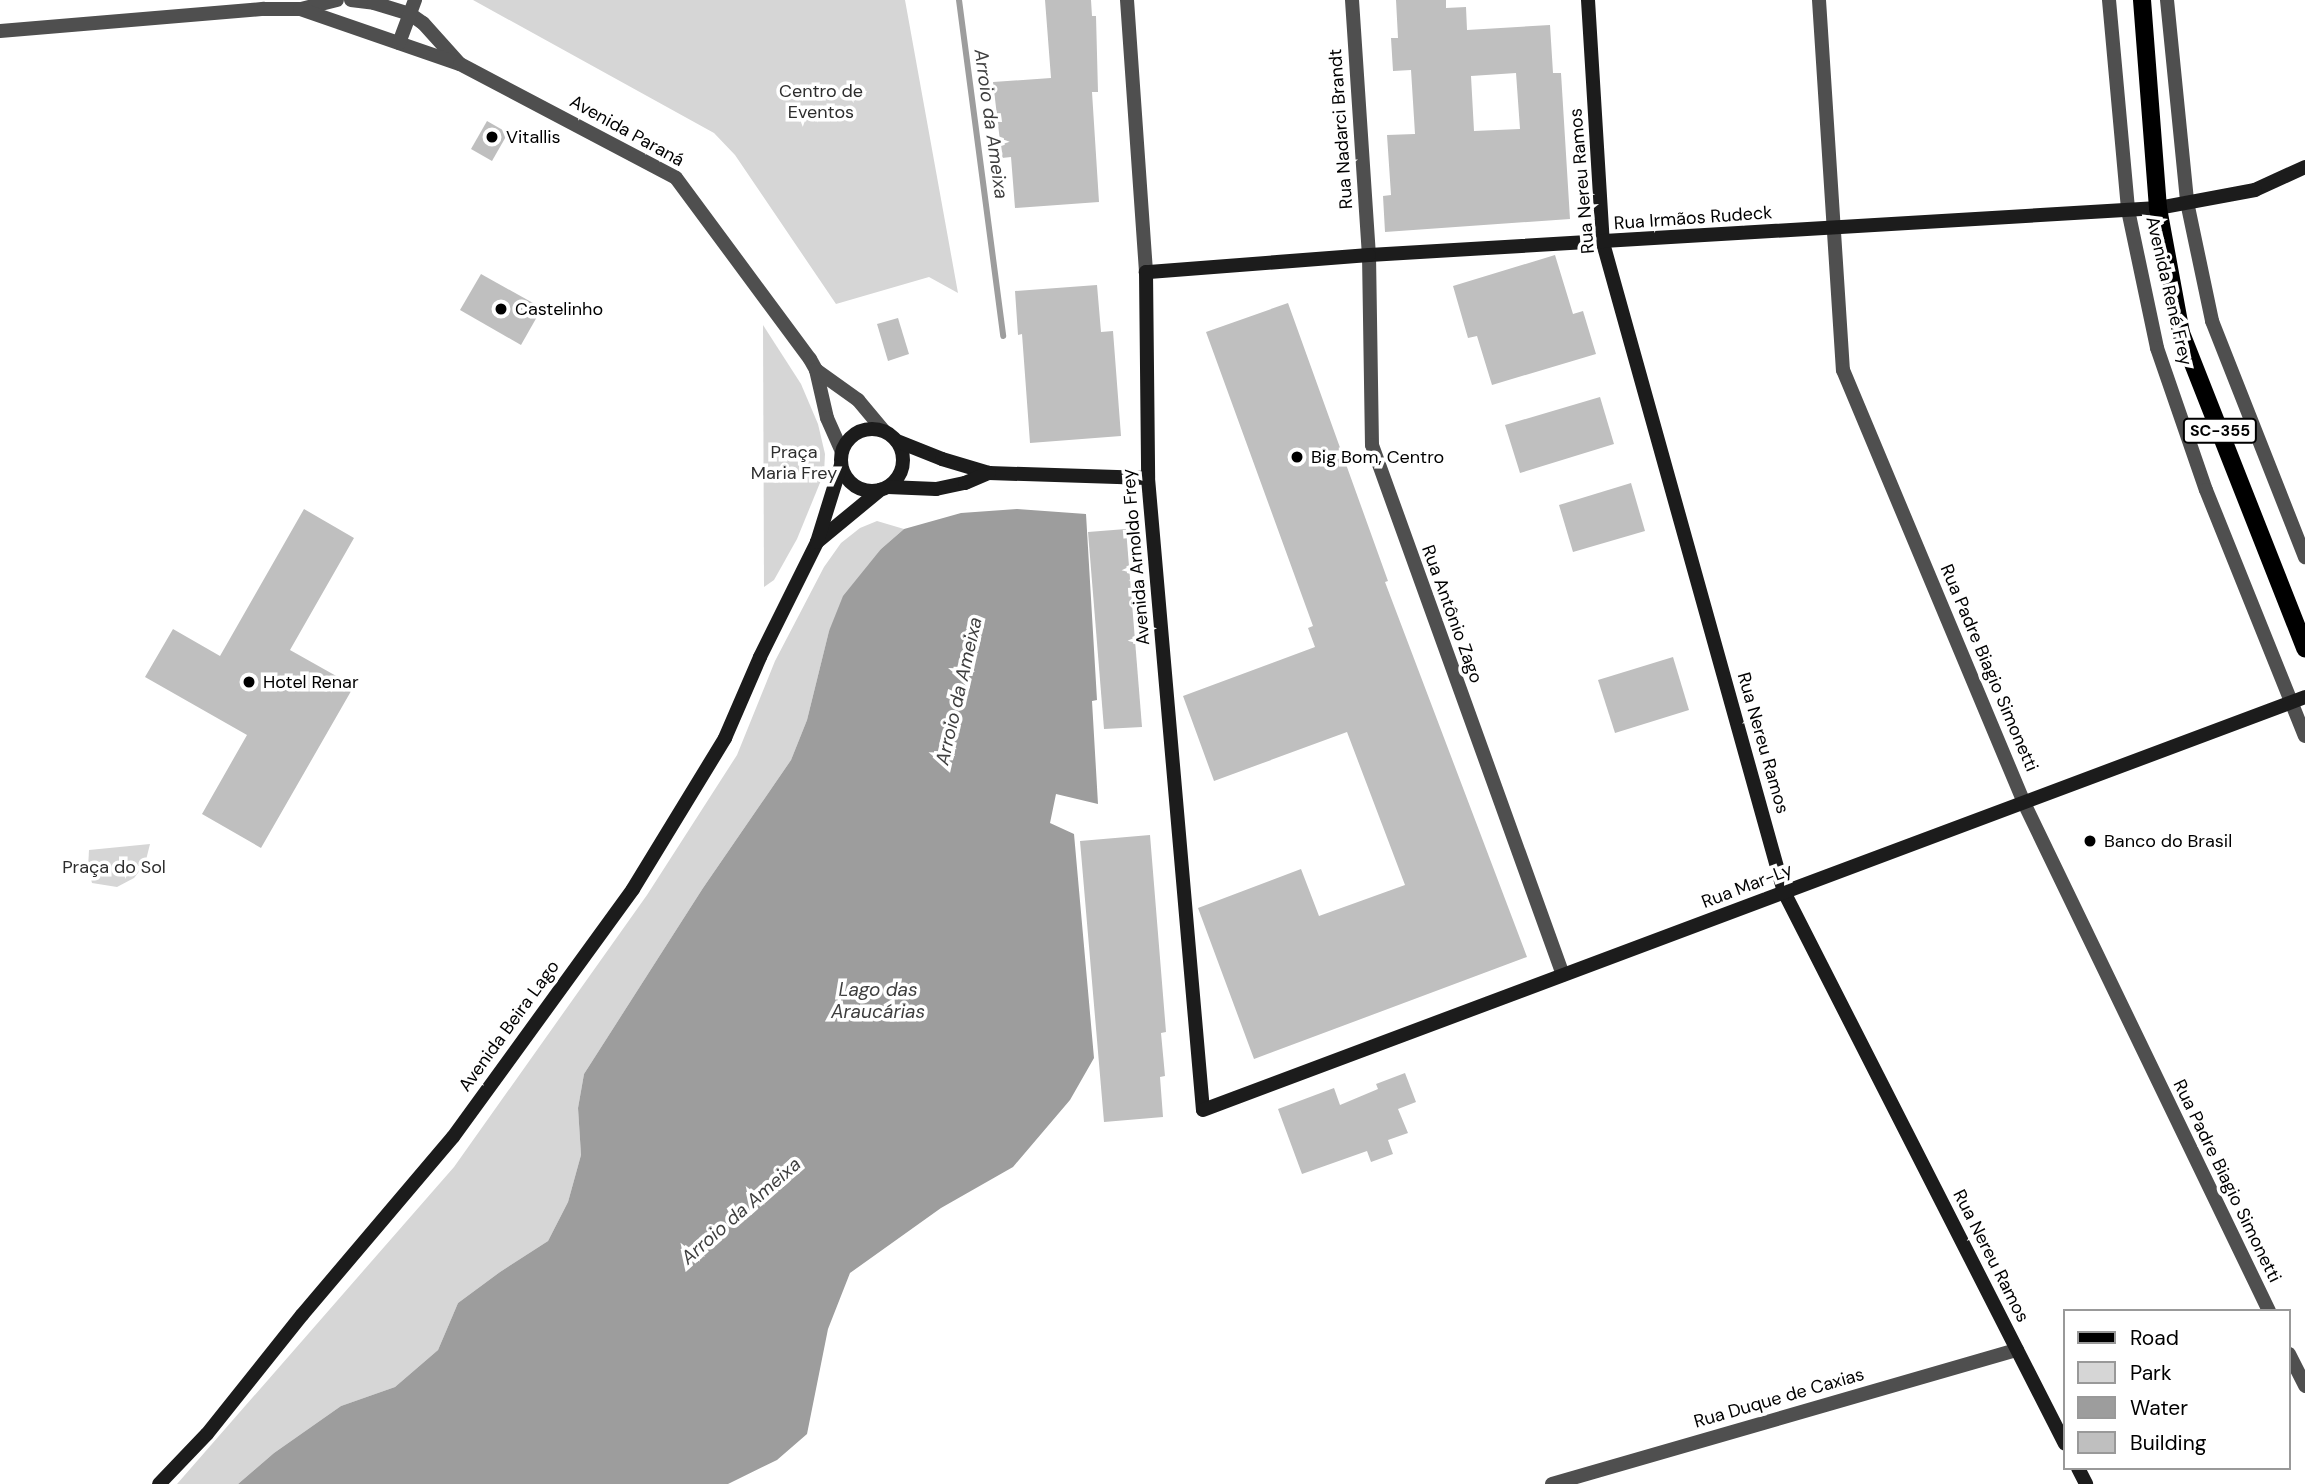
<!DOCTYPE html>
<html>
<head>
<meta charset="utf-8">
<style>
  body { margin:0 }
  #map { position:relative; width:2305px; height:1484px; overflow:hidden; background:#fff; font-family:"DM Sans",sans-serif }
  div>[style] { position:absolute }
  .green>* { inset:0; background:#d6d6d6 }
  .water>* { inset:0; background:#9d9d9d }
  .stream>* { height:6px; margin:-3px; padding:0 3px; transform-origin:3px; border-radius:3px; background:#9d9d9d }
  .building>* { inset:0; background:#bfbfbf }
  .street>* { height:14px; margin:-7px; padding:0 7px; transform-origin:7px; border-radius:7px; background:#4f4f4f }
  .secondary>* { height:14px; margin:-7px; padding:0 7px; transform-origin:7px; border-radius:7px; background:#1c1c1c }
  .secondary>.ring { margin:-7px; padding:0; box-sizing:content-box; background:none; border:14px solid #1c1c1c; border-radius:50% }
  .primary>* { height:18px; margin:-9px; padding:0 9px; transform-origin:9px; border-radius:9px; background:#000 }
  .dots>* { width:19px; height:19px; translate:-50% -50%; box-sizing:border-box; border:4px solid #fff; border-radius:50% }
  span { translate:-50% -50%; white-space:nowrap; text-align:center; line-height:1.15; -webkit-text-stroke:7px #fff; paint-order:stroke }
  .shield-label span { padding:2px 5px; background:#fff; border:2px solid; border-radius:5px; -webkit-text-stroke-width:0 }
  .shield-label { font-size:16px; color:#000; font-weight:700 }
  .park-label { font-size:18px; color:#2d2d2d }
  .street-label { font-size:18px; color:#000 }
  .poi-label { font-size:18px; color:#000 }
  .left { translate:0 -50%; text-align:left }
  .water-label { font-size:19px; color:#3e3e3e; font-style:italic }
  .legend { position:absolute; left:2063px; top:1309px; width:228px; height:161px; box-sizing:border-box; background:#fff; border:2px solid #999; margin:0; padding:9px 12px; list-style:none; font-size:21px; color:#000 }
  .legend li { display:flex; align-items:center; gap:14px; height:35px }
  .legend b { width:35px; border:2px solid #999 }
</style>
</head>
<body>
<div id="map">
  <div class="green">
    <i style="clip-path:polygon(473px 0,905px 0,958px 293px,929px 277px,836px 304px,735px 155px,714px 133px)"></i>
    <i style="clip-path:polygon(763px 325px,801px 384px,818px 424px,825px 454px,824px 473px,797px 539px,774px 580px,764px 587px)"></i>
    <i style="clip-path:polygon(877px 521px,904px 529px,881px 549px,829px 631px,807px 720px,791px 760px,703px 888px,584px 1074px,578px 1108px,581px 1155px,568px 1202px,548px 1241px,500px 1272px,458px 1303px,438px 1350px,395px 1387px,341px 1406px,274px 1453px,238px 1484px,177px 1484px,454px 1167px,647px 895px,737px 755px,775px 661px,824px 567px,841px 543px,860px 528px)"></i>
    <i style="clip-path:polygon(150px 844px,145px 864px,134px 878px,117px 887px,92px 883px,88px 868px,89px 850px)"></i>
  </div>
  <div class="water">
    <i style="clip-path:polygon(1017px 509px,1086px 514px,1097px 700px,1092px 701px,1098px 804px,1056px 794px,1050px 823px,1074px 834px,1094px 1058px,1070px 1100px,1013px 1167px,941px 1208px,850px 1273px,828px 1329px,807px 1434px,777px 1460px,728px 1484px,238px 1484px,274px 1453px,341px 1406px,395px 1387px,438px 1350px,458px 1303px,500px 1272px,548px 1241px,568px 1202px,581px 1155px,578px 1108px,584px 1074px,703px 888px,791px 760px,807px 720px,829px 631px,843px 596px,881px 549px,904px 529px,961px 513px)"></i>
  </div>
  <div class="stream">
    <i style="left:959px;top:0;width:339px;rotate:82.5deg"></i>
  </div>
  <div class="building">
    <i style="clip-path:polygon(1045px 0,1091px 0,1092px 16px,1096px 16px,1098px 92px,1092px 92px,1099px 202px,1015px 208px,1011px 157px,1002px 158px,993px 82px,1051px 78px)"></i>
    <i style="clip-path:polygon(evenodd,1396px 0,1446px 0,1446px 8px,1466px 7px,1467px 30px,1550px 25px,1553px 73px,1561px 73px,1570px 219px,1385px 232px,1383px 196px,1391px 195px,1387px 135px,1415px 134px,1411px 70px,1393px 71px,1391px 38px,1398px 38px,1396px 0,1516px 73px,1520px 129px,1474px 131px,1471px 76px,1516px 73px)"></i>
    <i style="clip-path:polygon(487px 121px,508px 133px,492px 161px,471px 149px)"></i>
    <i style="clip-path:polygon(1555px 255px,1573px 314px,1583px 311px,1596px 354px,1492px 385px,1477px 336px,1468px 338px,1453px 286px)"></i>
    <i style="clip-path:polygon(481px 274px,542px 308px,521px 345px,460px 310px)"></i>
    <i style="clip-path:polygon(1097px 285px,1101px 332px,1113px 331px,1121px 436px,1030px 443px,1022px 334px,1018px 335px,1015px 291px)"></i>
    <i style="clip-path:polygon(1288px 303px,1388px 581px,1385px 582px,1527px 957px,1254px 1059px,1198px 908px,1301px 869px,1319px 916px,1405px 885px,1347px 732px,1214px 781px,1183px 696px,1315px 647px,1308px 628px,1313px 626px,1206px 332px)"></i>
    <i style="clip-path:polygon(898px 318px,909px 354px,888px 361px,877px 324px)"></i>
    <i style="clip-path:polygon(1600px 397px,1614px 444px,1520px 473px,1505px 425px)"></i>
    <i style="clip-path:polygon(1631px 483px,1645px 531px,1573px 552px,1559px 505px)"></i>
    <i style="clip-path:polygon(304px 509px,354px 538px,290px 650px,354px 686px,261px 848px,202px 814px,247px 735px,145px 677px,173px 629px,220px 656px)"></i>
    <i style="clip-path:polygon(1126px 529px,1142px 727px,1104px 729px,1088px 532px)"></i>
    <i style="clip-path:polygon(1673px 657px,1689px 710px,1615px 733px,1598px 680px)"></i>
    <i style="clip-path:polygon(1150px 835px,1166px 1032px,1161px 1033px,1165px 1076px,1160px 1077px,1163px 1117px,1104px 1122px,1080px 841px)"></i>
    <i style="clip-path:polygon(1405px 1073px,1416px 1102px,1398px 1109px,1408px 1133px,1388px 1140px,1393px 1154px,1371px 1162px,1367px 1151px,1302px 1174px,1278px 1109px,1334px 1088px,1340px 1105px,1378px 1089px,1376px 1084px)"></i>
  </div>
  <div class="street">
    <i style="left:351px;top:0;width:23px;rotate:7deg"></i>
    <i style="left:374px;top:3px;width:38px;rotate:17deg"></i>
    <i style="left:410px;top:14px;width:16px;rotate:35deg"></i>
    <i style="left:423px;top:23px;width:54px;rotate:48deg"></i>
    <i style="left:1127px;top:0;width:273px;rotate:86deg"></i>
    <i style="left:1352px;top:0;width:256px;rotate:86.2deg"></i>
    <i style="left:1369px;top:255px;width:190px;rotate:89.1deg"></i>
    <i style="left:1372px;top:445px;width:563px;rotate:70.18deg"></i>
    <i style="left:1819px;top:0;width:371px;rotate:86.3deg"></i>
    <i style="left:1843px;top:370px;width:469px;rotate:67.3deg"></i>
    <i style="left:2024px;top:803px;width:564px;rotate:64.25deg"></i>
    <i style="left:2109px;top:0;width:211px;rotate:84.8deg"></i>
    <i style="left:2128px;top:210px;width:141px;rotate:78.1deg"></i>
    <i style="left:2157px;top:348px;width:150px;rotate:71deg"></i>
    <i style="left:2206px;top:490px;width:265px;rotate:68.1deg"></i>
    <i style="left:2167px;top:0;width:203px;rotate:84.3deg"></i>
    <i style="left:2187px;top:202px;width:122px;rotate:78.1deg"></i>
    <i style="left:2212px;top:321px;width:254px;rotate:68.5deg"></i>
    <i style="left:301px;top:9px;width:37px;rotate:-14deg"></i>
    <i style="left:0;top:31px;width:265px;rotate:-4.8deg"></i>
    <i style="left:264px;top:9px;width:36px"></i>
    <i style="left:300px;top:9px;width:169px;rotate:19deg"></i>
    <i style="left:460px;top:64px;width:244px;rotate:27.8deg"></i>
    <i style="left:676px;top:178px;width:225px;rotate:53.5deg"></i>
    <i style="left:810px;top:359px;width:13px;rotate:61deg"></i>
    <i style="left:816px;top:370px;width:49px;rotate:77.1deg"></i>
    <i style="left:827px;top:418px;width:36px;rotate:66deg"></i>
    <i style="left:399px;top:43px;width:46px;rotate:-69.6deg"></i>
    <i style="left:816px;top:370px;width:52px;rotate:35.5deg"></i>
    <i style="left:858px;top:400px;width:40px;rotate:50deg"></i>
    <i style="left:2289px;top:1354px;width:36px;rotate:63deg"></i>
    <i style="left:1552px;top:1484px;width:484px;rotate:-16.1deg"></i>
  </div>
  <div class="secondary">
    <i style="left:1588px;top:0;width:243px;rotate:86.5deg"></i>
    <i style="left:1603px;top:243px;width:674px;rotate:74.42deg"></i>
    <i style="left:1784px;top:892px;width:619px;rotate:63.02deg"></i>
    <i style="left:2305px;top:167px;width:55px;rotate:155.3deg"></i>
    <i style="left:2255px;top:190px;width:99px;rotate:169.5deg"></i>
    <i style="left:2158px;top:208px;width:790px;rotate:176.59deg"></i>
    <i style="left:1369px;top:255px;width:224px;rotate:175.6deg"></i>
    <i style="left:1146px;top:272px;width:206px;rotate:89.4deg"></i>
    <i style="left:1148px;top:478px;width:634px;rotate:85.03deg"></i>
    <i style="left:1203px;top:1110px;width:1177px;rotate:-20.54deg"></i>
    <i class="ring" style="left:841px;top:429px;width:48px;height:48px"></i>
    <i style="left:897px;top:441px;width:48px;rotate:21.8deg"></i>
    <i style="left:942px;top:459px;width:49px;rotate:16.6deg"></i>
    <i style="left:989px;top:473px;width:159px;rotate:1.8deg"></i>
    <i style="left:888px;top:487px;width:48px;rotate:2.4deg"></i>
    <i style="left:936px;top:489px;width:30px;rotate:-12deg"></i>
    <i style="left:965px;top:483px;width:26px;rotate:-23deg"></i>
    <i style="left:817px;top:542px;width:82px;rotate:-39.5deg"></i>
    <i style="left:2078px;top:1468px;width:18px;rotate:63deg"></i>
    <i style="left:159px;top:1484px;width:69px;rotate:-46.2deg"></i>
    <i style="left:207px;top:1434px;width:152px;rotate:-51.4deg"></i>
    <i style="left:302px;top:1315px;width:233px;rotate:-49.7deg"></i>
    <i style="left:453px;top:1137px;width:306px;rotate:-54deg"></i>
    <i style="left:633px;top:889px;width:177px;rotate:-58.6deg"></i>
    <i style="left:725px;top:738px;width:88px;rotate:-66.6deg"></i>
    <i style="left:760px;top:657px;width:128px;rotate:-63.6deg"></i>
    <i style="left:817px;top:542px;width:81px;rotate:-72.7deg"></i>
  </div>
  <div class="primary">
    <i style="left:2142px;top:0;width:209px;rotate:85.6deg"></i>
    <i style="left:2158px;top:208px;width:127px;rotate:79.6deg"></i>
    <i style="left:2181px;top:333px;width:339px;rotate:68.5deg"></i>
  </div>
  <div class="dots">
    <i style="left:492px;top:137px;background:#000"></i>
    <i style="left:501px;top:309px;background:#000"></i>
    <i style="left:1297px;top:457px;background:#000"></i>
    <i style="left:249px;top:682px;background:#000"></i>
    <i style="left:2090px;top:841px;background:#000"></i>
  </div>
  <div class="shield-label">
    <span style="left:2220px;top:431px">SC-355</span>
  </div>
  <div class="park-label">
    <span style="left:821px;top:102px">Centro de<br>Eventos</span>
    <span style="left:794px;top:463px">Praça<br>Maria Frey</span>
    <span style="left:114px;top:867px">Praça do Sol</span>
  </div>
  <div class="street-label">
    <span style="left:1341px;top:129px;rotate:-94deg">Rua Nadarci Brandt</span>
    <span style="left:627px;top:131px;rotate:29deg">Avenida Paraná</span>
    <span style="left:1582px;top:181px;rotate:-95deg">Rua Nereu Ramos</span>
    <span style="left:1693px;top:218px;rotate:-4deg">Rua Irmãos Rudeck</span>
    <span style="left:2169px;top:291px;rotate:77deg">Avenida René Frey</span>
    <span style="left:1136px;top:557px;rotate:-95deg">Avenida Arnoldo Frey</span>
    <span style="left:1452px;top:614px;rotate:70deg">Rua Antônio Zago</span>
    <span style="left:1989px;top:668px;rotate:67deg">Rua Padre Biagio Simonetti</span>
    <span style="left:1763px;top:743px;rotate:74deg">Rua Nereu Ramos</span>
    <span style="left:1747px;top:886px;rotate:-21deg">Rua Mar-Ly</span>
    <span style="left:509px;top:1026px;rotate:-54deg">Avenida Beira Lago</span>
    <span style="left:2227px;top:1181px;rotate:64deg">Rua Padre Biagio Simonetti</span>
    <span style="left:1991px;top:1256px;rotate:63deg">Rua Nereu Ramos</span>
    <span style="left:1779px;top:1398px;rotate:-16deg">Rua Duque de Caxias</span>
  </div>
  <div class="poi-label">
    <span class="left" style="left:506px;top:137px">Vitallis</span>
    <span class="left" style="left:515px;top:309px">Castelinho</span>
    <span class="left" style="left:1311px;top:457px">Big Bom, Centro</span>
    <span class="left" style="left:263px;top:682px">Hotel Renar</span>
    <span class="left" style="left:2104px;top:841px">Banco do Brasil</span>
  </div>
  <div class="water-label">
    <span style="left:991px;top:124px;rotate:82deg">Arroio da Ameixa</span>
    <span style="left:959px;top:691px;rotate:-77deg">Arroio da Ameixa</span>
    <span style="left:878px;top:1001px">Lago das<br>Araucárias</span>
    <span style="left:741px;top:1211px;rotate:-41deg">Arroio da Ameixa</span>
  </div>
  <ul class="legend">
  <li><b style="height:9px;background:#000"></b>Road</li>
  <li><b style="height:19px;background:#d6d6d6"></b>Park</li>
  <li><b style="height:19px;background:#9d9d9d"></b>Water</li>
  <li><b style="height:19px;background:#bfbfbf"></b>Building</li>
  </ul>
</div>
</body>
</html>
